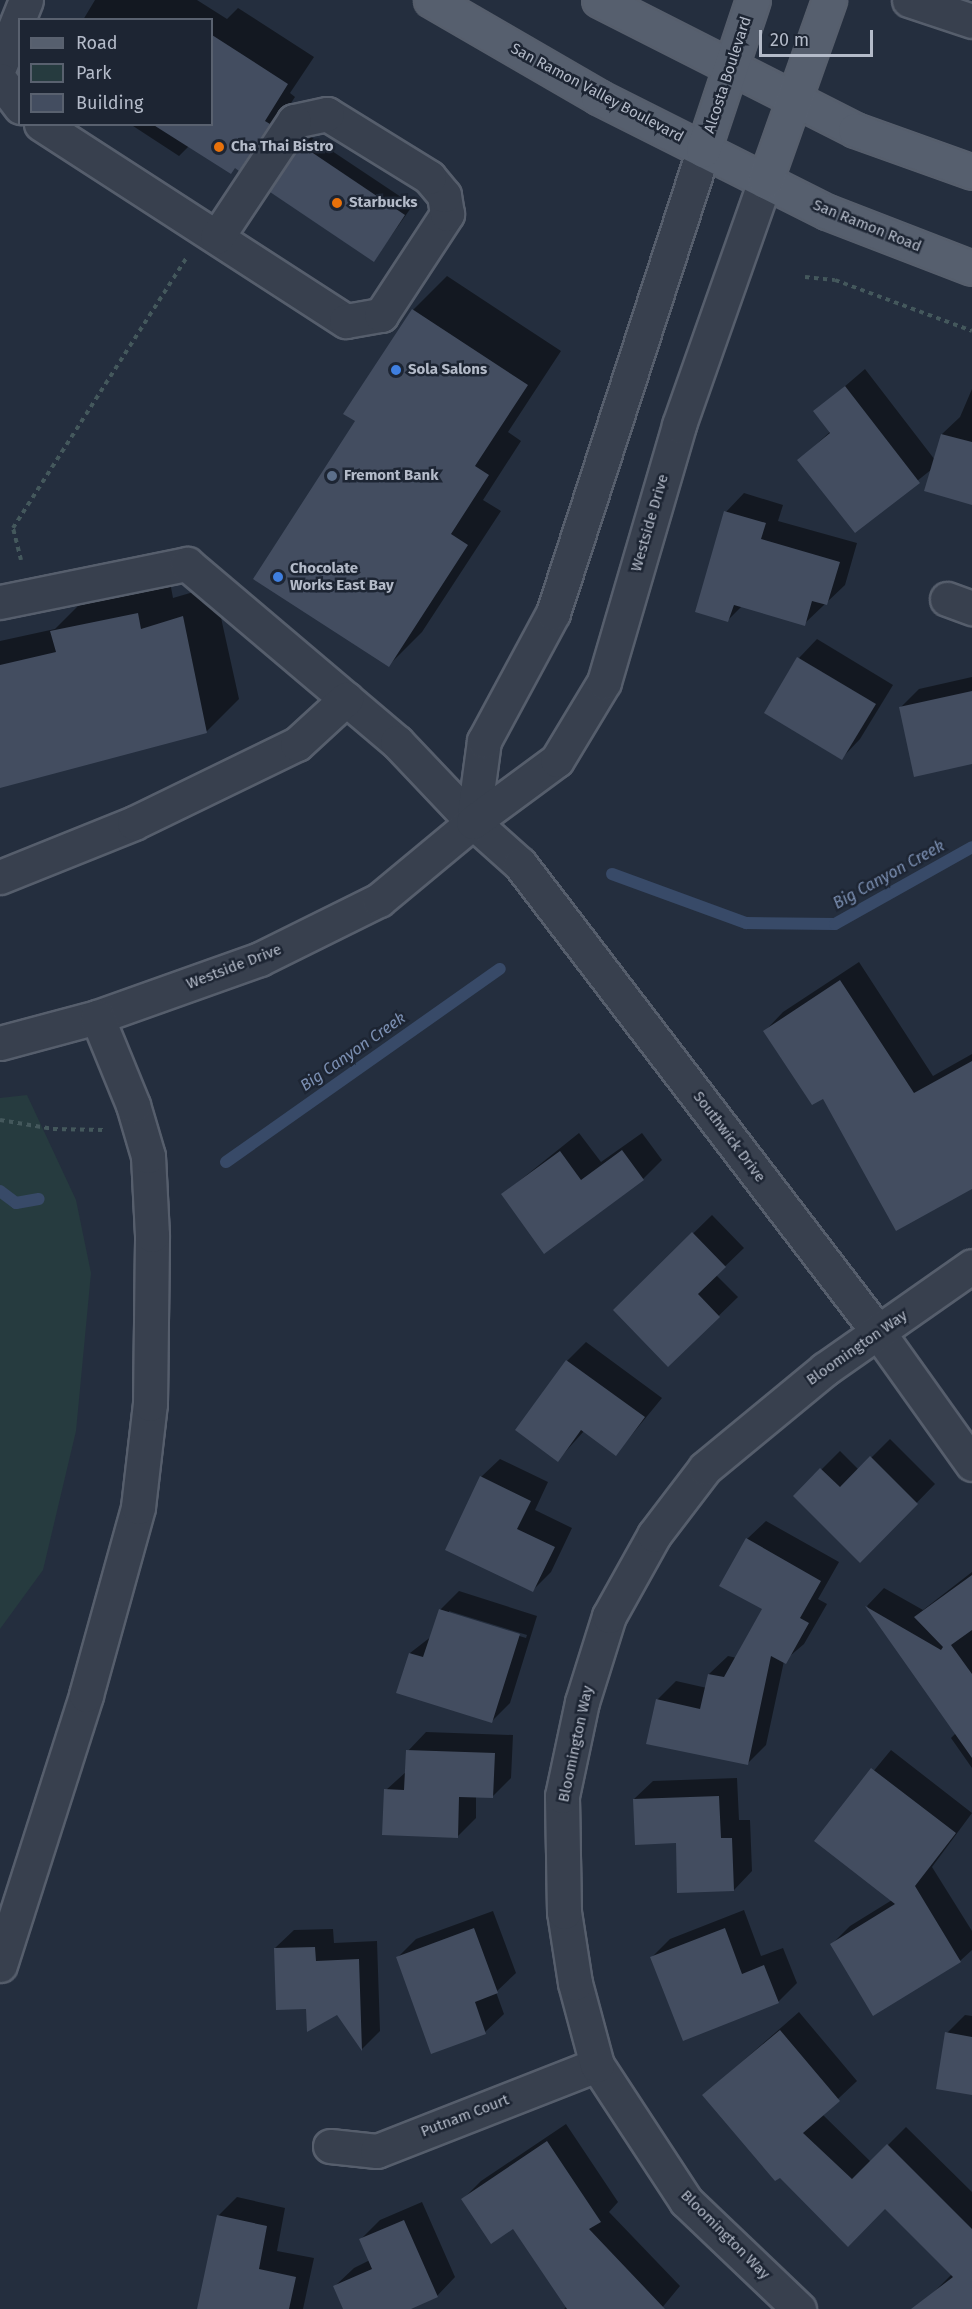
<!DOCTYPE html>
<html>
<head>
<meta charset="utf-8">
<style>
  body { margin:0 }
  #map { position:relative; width:972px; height:2309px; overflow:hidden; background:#242e3e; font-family:"Fira Sans",sans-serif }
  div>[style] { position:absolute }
  .green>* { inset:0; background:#263b3f }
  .shadow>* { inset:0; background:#0007 }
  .stream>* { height:12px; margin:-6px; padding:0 6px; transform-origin:6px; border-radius:6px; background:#384a68 }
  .building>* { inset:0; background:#434d60 }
  .path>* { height:4px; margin-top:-2px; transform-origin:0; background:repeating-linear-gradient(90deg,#44585c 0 4.5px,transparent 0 9px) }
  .roads { filter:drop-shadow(2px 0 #565e6c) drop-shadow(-2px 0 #565e6c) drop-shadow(0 2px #565e6c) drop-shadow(0 -2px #565e6c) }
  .minor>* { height:33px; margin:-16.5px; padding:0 16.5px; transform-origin:16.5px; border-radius:16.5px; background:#38404e }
  .major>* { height:33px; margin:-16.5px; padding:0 16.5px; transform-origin:16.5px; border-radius:16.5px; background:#565f6e }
  .dots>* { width:16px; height:16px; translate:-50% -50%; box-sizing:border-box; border:3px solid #1d2533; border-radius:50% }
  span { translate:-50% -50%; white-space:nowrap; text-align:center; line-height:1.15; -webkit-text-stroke:5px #1d2533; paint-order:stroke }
  .street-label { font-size:15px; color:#b4bbc9 }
  .poi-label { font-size:15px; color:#b4bbc9; font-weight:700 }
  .left { translate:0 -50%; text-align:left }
  .water-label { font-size:16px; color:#7b8fb2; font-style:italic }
  .legend { position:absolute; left:18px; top:18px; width:195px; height:108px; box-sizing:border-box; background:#1d2533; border:2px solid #59616f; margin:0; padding:8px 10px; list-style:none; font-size:18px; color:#b4bbc9 }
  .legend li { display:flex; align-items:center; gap:12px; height:30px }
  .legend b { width:30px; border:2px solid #59616f }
  .scale { position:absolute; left:759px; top:30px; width:114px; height:27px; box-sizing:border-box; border:3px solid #b4bbc9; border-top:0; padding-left:8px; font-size:18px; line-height:21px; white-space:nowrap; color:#b4bbc9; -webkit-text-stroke:4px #1d2533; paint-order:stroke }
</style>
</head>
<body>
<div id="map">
  <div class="green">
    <i style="clip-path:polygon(27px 1095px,76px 1200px,91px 1273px,76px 1431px,43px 1570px,0 1629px,0 1098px)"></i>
  </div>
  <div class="shadow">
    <i style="clip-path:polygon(95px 0,197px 0,227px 19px,238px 8px,314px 57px,290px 93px,295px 97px,265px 142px,238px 169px,189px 146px,179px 156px,130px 124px,212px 124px,212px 20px,83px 20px)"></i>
    <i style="clip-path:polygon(311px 137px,413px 205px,374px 260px,302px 146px)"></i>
    <i style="clip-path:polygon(447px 276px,561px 351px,508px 432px,521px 441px,483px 500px,501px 511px,422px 632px,389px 665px,357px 421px,413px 310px)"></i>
    <i style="clip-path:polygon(865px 369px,935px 460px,942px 434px,960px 417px,972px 389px,972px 503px,932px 469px,855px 531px,799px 460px,831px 431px,815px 412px)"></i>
    <i style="clip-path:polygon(744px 493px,783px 505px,778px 521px,857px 543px,845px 585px,804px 624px,742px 606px,728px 620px,726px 512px)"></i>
    <i style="clip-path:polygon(170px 582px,173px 598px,214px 586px,239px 699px,207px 731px,0 787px,0 641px,55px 629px,84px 600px)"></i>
    <i style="clip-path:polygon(817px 639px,893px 685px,860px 739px,842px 758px,799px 658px)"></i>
    <i style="clip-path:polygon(972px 677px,972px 762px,901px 707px,919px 689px)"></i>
    <i style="clip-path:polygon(859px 962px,933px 1076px,972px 1054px,972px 1188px,823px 1096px,765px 1031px,783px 1012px)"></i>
    <i style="clip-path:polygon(579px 1133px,601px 1162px,642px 1133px,662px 1160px,643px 1179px,545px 1252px,503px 1194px)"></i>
    <i style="clip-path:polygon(712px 1215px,744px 1248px,716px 1275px,738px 1297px,668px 1365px,615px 1310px)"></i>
    <i style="clip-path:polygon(586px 1342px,662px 1398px,616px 1454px,584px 1431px,558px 1460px,517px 1430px,567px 1361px)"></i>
    <i style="clip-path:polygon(890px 1439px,935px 1484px,860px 1561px,795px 1496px,840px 1451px,859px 1470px)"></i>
    <i style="clip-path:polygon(500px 1459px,548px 1482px,535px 1510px,572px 1528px,551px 1572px,533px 1590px,481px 1477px)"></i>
    <i style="clip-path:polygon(766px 1521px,839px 1562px,818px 1599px,827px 1604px,804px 1644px,784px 1661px,766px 1745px,747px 1764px,657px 1700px,676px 1681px,707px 1688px,709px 1674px,728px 1656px,737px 1658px,764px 1609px,747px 1539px)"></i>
    <i style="clip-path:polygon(972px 1572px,972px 1768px,951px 1738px,956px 1733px,867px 1606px,884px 1588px,923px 1610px)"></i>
    <i style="clip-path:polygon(evenodd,459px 1591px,537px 1616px,510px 1703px,491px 1722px,398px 1692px,410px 1653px,432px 1636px,440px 1610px,459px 1591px,449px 1611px,527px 1635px,526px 1638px,449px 1614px,449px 1611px)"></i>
    <i style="clip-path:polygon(426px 1732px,513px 1735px,511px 1778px,493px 1796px,476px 1796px,476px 1818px,457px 1837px,386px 1790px,407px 1771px,408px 1751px)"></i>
    <i style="clip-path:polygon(891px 1750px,972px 1813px,932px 1867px,972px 1931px,972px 1950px,960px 1961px,832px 1944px,850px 1926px,892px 1900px,816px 1841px)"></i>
    <i style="clip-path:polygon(737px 1778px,739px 1820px,750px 1820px,752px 1871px,734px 1890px,634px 1799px,653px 1781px)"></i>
    <i style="clip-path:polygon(744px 1910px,761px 1956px,783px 1948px,797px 1983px,778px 2002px,652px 1957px,670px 1939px)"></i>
    <i style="clip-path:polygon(493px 1911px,516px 1973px,496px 1992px,504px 2014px,485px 2032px,397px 1958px,416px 1939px)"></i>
    <i style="clip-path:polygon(333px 1929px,334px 1943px,377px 1941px,380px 2031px,362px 2049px,338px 2013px,307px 2007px,275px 1948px,294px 1930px)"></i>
    <i style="clip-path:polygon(799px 2012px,857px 2081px,822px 2114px,871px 2162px,906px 2127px,972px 2192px,972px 2309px,940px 2309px,930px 2296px,952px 2274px,885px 2207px,704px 2095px)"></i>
    <i style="clip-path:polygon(965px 2015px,972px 2016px,972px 2094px,947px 2033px)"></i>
    <i style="clip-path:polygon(566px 2124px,618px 2202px,609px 2212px,680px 2286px,661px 2309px,564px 2309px,567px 2306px,514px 2227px,463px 2199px,481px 2181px)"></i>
    <i style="clip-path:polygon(237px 2197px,285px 2208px,277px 2251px,314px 2258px,303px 2309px,198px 2309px,218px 2216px)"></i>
    <i style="clip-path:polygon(422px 2202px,455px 2277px,437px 2296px,408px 2309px,345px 2309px,335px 2286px,354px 2268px,370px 2260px,361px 2239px,380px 2220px)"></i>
  </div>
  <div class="stream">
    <i style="left:612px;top:874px;width:143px;rotate:20.1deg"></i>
    <i style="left:746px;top:923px;width:89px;rotate:0.6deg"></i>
    <i style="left:835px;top:924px;width:157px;rotate:-29.3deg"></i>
    <i style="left:226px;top:1162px;width:335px;rotate:-35.2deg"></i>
    <i style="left:0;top:1191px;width:20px;rotate:37deg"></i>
    <i style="left:16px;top:1203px;width:23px;rotate:-10deg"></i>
  </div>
  <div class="building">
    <i style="clip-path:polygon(212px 35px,288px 84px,265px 121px,270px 124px,239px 171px,235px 168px,231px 174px,152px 124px,212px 124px)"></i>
    <i style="clip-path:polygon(301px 145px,405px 215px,374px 262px,270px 192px)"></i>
    <i style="clip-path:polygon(412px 309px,528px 385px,475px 466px,489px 475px,451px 534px,468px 545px,389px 667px,253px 579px,355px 421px,343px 414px)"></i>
    <i style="clip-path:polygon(845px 386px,920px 483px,855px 533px,797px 460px,830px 433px,813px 411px)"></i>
    <i style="clip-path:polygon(941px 434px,972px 442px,972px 505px,924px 491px)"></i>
    <i style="clip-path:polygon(724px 511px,766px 523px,761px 539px,840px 562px,827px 605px,812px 601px,805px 626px,734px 605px,728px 622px,695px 612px)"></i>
    <i style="clip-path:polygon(138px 613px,141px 629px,183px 616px,207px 733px,0 788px,0 665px,56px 652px,50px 631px)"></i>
    <i style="clip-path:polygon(797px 657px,876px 704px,842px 760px,764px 713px)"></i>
    <i style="clip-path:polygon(972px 691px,972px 764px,914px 777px,899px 707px)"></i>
    <i style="clip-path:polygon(840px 980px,914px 1093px,972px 1061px,972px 1189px,896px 1231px,823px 1099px,812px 1105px,763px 1031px)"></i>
    <i style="clip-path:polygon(622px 1150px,644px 1180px,544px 1254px,501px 1194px,560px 1151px,581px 1180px)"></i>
    <i style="clip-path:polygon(692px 1232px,726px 1267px,698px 1294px,720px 1317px,668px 1367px,613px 1310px)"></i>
    <i style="clip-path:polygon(566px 1360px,645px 1417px,616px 1456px,581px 1430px,558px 1462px,515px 1430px)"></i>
    <i style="clip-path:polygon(870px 1456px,918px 1504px,860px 1563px,793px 1496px,820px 1468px,840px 1487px)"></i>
    <i style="clip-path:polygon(480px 1476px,531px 1501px,517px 1529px,555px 1547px,533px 1592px,445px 1550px)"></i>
    <i style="clip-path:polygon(746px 1538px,821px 1581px,800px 1618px,809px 1623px,786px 1664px,771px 1656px,748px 1765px,646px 1744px,656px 1699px,700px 1709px,708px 1674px,724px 1677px,762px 1609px,719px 1586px)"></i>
    <i style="clip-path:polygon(972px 1575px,972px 1630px,951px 1645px,972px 1674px,972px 1758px,865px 1606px,941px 1650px,943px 1647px,914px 1617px)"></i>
    <i style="clip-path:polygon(439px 1609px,520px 1634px,492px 1723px,396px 1693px,409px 1653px,423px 1657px)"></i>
    <i style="clip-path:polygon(406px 1750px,495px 1753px,493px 1798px,459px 1797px,458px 1838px,382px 1835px,384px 1789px,404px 1790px)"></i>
    <i style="clip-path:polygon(871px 1768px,956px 1833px,915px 1886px,961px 1962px,873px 2016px,830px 1944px,895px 1904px,814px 1841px)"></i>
    <i style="clip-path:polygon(719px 1796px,721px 1838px,732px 1838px,734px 1891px,677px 1893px,676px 1843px,635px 1845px,633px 1799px)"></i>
    <i style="clip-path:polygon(474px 1928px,498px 1993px,475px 2002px,486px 2034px,431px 2054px,396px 1957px)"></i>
    <i style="clip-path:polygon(725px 1928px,742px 1974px,764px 1965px,779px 2003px,683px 2041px,650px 1957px)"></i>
    <i style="clip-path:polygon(315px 1947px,316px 1961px,359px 1959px,362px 2051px,337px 2015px,307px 2032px,306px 2009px,276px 2010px,274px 1948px)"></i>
    <i style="clip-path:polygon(780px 2030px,840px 2101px,803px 2133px,852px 2179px,887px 2144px,972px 2229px,972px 2309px,911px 2309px,953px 2277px,885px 2209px,848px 2247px,780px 2178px,775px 2181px,702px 2095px)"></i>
    <i style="clip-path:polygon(945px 2032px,972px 2037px,972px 2095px,936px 2089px)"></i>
    <i style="clip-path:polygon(547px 2141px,601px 2222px,589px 2229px,665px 2309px,567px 2309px,513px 2229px,491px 2244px,461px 2199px)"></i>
    <i style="clip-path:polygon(217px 2215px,267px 2226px,259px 2269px,296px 2277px,289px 2309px,197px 2309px)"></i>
    <i style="clip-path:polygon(404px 2220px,438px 2297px,411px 2309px,343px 2309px,333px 2286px,372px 2269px,359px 2239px)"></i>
  </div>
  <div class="path">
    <i style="left:805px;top:277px;width:30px;rotate:6deg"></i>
    <i style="left:835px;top:280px;width:146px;rotate:20.4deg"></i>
    <i style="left:21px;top:560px;width:33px;rotate:-104deg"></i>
    <i style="left:13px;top:528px;width:320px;rotate:-57.3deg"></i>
    <i style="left:0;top:1120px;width:54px;rotate:9.6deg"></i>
    <i style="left:53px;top:1129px;width:51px;rotate:1.1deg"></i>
  </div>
  <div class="roads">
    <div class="minor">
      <i style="left:909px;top:0;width:66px;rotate:18.4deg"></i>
      <i style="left:0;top:65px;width:70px;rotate:-68.2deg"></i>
      <i style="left:0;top:80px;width:34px;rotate:53deg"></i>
      <i style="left:41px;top:124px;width:363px;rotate:32.9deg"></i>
      <i style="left:346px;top:321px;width:36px;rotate:-10deg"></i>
      <i style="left:381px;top:315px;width:121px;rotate:-56.8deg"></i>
      <i style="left:447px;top:214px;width:19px;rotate:-99deg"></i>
      <i style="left:444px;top:195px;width:23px;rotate:-130deg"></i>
      <i style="left:429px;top:177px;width:120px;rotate:-148.3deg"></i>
      <i style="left:327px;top:114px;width:34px;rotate:168deg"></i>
      <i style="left:294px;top:121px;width:139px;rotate:123.6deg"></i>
      <i style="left:947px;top:599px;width:27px;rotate:20deg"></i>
      <i style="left:0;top:602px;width:191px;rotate:-11.5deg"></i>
      <i style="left:187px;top:564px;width:275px;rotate:40.3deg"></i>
      <i style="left:397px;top:742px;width:110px;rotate:46.5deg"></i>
      <i style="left:473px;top:822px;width:63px;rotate:41.8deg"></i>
      <i style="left:520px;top:864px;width:589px;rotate:52.59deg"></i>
      <i style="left:878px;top:1332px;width:162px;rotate:54.5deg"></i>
      <i style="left:473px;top:822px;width:82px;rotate:-82.3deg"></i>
      <i style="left:484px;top:741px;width:145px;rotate:-61.7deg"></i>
      <i style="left:553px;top:613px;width:487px;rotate:-72deg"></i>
      <i style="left:0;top:877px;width:144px;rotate:-21.9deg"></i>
      <i style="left:134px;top:823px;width:181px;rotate:-25.9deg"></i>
      <i style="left:297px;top:744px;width:67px;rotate:-42.6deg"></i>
      <i style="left:0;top:1043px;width:100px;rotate:-15deg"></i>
      <i style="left:97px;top:1017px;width:173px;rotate:-19.6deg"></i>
      <i style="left:260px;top:959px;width:133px;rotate:-26.4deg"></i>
      <i style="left:379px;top:900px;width:122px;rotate:-39.7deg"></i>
      <i style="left:473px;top:822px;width:104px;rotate:-36.4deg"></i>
      <i style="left:557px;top:760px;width:91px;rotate:-58.9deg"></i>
      <i style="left:604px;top:682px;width:268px;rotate:-73.7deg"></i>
      <i style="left:679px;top:425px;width:259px;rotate:-70.6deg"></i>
      <i style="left:0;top:1965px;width:283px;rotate:-72.3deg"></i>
      <i style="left:86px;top:1695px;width:195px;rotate:-74.5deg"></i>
      <i style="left:138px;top:1507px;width:104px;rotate:-83.4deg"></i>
      <i style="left:150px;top:1404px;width:169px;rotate:-89.3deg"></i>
      <i style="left:152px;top:1235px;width:79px;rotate:-92.9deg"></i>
      <i style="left:148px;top:1156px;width:53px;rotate:-106.4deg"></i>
      <i style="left:133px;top:1105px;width:95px;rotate:-112.2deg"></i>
      <i style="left:330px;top:2146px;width:47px;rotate:6.1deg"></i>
      <i style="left:377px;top:2151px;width:236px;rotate:-21.4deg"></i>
      <i style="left:799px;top:2309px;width:156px;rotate:-136.3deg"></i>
      <i style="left:686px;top:2201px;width:163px;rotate:-123.2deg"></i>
      <i style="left:597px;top:2065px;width:85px;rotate:-105deg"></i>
      <i style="left:575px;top:1983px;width:72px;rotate:-98.8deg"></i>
      <i style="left:564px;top:1912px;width:116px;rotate:-91deg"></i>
      <i style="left:562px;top:1796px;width:96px;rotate:-78deg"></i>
      <i style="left:582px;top:1702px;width:90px;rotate:-72.6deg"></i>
      <i style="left:609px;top:1616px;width:93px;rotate:-60.9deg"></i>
      <i style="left:654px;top:1535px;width:84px;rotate:-52.7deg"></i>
      <i style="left:705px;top:1468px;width:156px;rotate:-39.5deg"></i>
      <i style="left:825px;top:1369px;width:179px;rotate:-35deg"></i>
    </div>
    <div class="major">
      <i style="left:431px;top:0;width:193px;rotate:30.1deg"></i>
      <i style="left:598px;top:97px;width:256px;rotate:26.7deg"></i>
      <i style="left:827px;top:212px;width:155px;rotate:21.1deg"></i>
      <i style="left:599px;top:0;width:287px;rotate:26.9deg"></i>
      <i style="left:855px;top:130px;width:124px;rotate:19.7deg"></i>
      <i style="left:703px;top:150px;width:158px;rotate:-71.6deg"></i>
      <i style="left:765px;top:181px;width:192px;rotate:-70.5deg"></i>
    </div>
  </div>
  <div class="dots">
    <i style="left:219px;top:147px;background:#e8710a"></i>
    <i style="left:337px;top:203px;background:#e8710a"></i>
    <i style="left:396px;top:370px;background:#3f7fe0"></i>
    <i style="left:332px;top:476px;background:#5c6f8a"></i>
    <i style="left:278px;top:577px;background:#3f7fe0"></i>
  </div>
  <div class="street-label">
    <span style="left:728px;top:75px;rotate:-72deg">Alcosta Boulevard</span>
    <span style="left:597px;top:93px;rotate:28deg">San Ramon Valley Boulevard</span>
    <span style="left:867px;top:226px;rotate:22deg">San Ramon Road</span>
    <span style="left:650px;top:523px;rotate:-74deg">Westside Drive</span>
    <span style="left:234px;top:967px;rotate:-21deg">Westside Drive</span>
    <span style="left:729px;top:1137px;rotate:53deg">Southwick Drive</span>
    <span style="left:857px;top:1348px;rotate:-35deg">Bloomington Way</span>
    <span style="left:576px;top:1744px;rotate:-78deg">Bloomington Way</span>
    <span style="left:465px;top:2116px;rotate:-21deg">Putnam Court</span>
    <span style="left:725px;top:2235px;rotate:45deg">Bloomington Way</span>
  </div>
  <div class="poi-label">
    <span class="left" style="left:231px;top:147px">Cha Thai Bistro</span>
    <span class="left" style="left:349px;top:203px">Starbucks</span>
    <span class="left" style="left:408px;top:370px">Sola Salons</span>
    <span class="left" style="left:344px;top:476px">Fremont Bank</span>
    <span class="left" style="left:290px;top:577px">Chocolate<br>Works East Bay</span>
  </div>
  <div class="water-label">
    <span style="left:889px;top:875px;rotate:-29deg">Big Canyon Creek</span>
    <span style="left:353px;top:1052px;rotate:-35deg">Big Canyon Creek</span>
  </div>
  <ul class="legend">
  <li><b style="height:8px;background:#565f6e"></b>Road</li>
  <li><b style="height:16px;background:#263b3f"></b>Park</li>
  <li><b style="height:16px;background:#434d60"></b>Building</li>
  </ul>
  <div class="scale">20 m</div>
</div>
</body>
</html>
